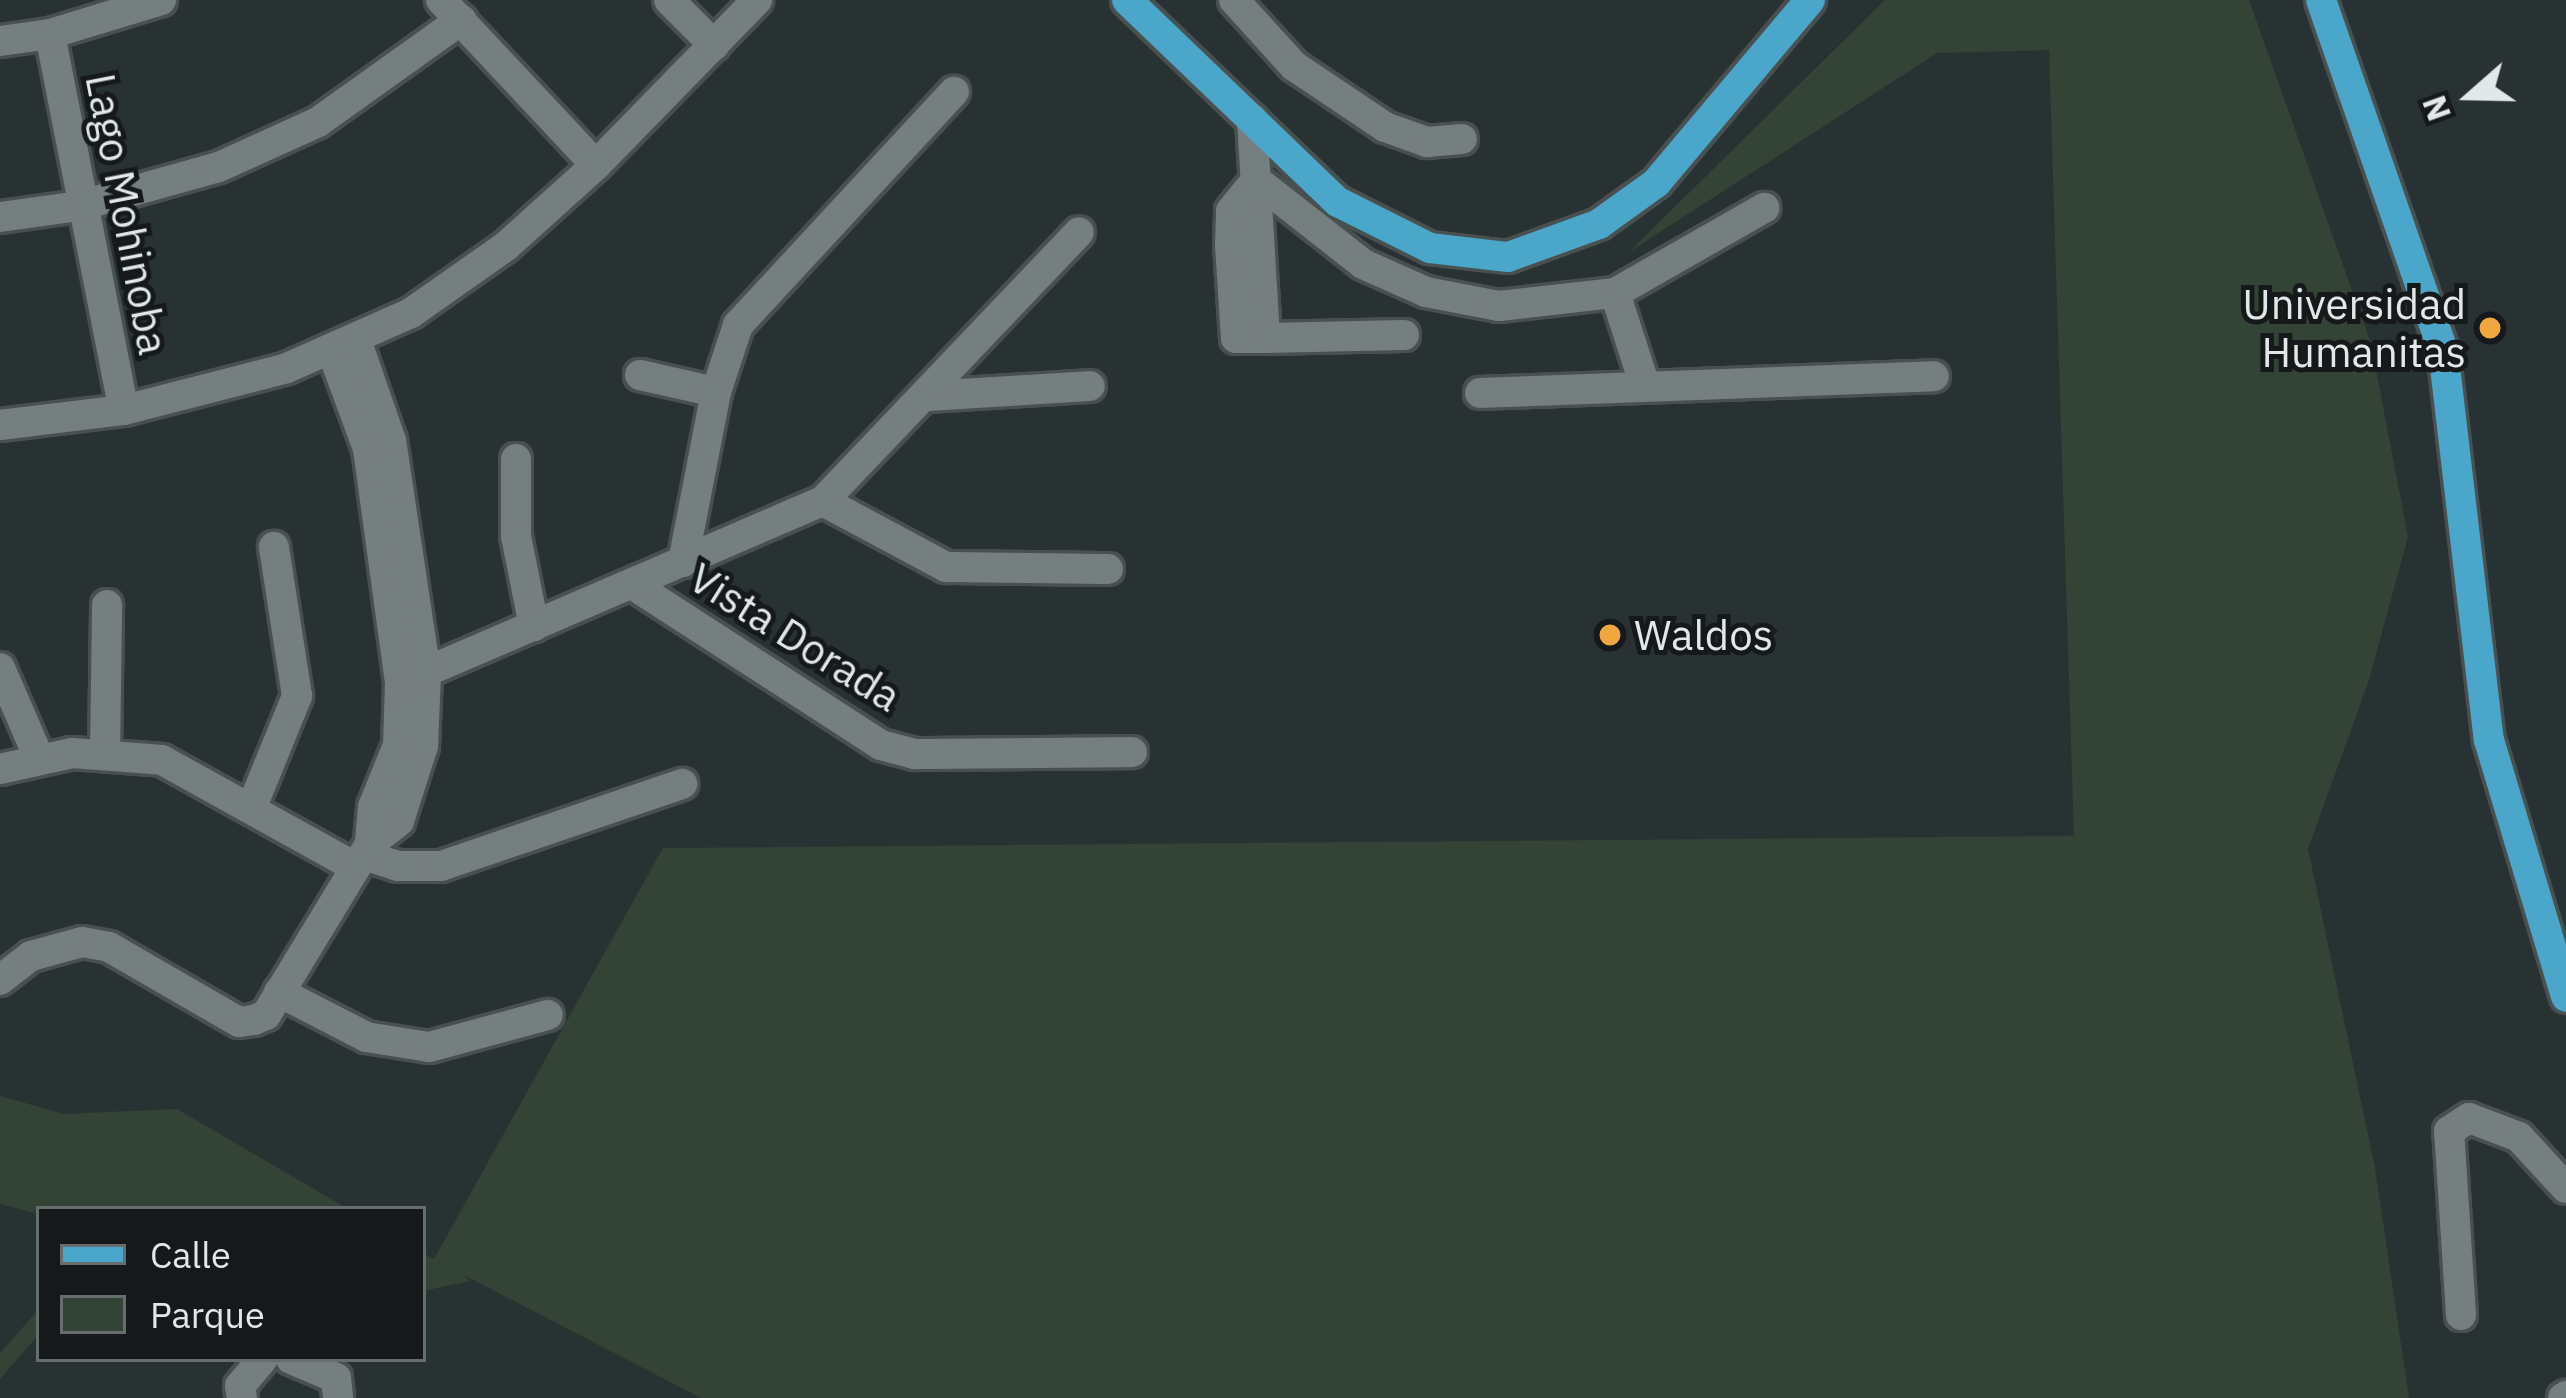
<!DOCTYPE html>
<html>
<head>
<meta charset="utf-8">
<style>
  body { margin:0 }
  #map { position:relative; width:2566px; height:1398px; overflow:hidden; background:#293233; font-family:"IBM Plex Sans",sans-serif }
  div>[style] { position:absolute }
  .green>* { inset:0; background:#334436 }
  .roads { filter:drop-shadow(3px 0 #485050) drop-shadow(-3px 0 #485050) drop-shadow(0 3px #485050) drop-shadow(0 -3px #485050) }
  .minor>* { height:30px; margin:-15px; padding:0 15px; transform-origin:15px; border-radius:15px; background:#767f80 }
  .major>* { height:30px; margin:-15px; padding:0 15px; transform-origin:15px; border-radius:15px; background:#4ba7c9 }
  .dots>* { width:33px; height:33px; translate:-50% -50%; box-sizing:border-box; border:6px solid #151919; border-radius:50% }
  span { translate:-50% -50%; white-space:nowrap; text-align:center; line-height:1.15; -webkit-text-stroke:10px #151919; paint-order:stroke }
  .street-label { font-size:42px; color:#e2e8e8 }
  .poi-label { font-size:42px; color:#e2e8e8 }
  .right { translate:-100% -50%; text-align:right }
  .left { translate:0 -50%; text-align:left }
  .legend { position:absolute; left:36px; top:1206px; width:390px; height:156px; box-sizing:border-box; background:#151919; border:3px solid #676c6c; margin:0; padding:15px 21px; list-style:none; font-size:36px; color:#e2e8e8 }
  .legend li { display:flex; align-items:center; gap:24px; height:60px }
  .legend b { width:60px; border:3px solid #676c6c }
  .north { position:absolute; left:2410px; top:36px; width:120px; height:120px; -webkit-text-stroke:9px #151919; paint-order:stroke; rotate:250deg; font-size:33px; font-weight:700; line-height:48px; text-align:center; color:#e2e8e8 }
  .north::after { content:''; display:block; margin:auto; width:42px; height:54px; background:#e2e8e8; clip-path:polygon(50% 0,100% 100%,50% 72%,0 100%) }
</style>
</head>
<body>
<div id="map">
  <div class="green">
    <i style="clip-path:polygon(1885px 0,2249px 0,2371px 344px,2408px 537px,2369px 680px,2308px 849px,2375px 1168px,2409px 1398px,701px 1398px,462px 1274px,470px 1281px,423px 1291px,423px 1253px,434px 1259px,663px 848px,2074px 836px,2049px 50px,1937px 53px,1629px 252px)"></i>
    <i style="clip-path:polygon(0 1096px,64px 1114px,177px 1109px,348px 1209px,39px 1214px,0 1204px)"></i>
    <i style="clip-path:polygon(39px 1309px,39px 1334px,0 1379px,0 1353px)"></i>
  </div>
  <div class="roads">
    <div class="minor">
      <i style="left:441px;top:0;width:226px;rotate:46.8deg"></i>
      <i style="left:669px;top:0;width:64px;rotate:45deg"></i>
      <i style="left:1234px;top:0;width:89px;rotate:47.7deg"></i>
      <i style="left:1294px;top:66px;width:110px;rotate:33.8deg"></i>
      <i style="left:1385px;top:127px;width:45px;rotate:19.7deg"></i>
      <i style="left:1427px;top:142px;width:35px;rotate:-5deg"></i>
      <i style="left:50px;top:34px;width:383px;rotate:78.9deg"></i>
      <i style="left:0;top:41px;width:50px;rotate:-8deg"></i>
      <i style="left:50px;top:34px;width:116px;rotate:-17deg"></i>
      <i style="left:1252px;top:119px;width:219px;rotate:86.6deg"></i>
      <i style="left:1265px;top:338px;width:139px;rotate:-1.2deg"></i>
      <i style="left:0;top:217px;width:80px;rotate:-7.9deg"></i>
      <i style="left:79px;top:206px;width:145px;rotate:-15.6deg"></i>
      <i style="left:219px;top:167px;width:109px;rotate:-24.4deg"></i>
      <i style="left:318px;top:122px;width:176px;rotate:-35.5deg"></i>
      <i style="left:1615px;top:293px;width:98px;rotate:72.1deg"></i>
      <i style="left:1265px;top:338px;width:29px;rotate:180deg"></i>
      <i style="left:1236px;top:338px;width:94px;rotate:-93.7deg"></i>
      <i style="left:1230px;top:244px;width:33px;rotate:-88deg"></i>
      <i style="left:1231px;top:211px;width:40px;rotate:-51deg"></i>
      <i style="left:1256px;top:180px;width:136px;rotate:38.1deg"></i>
      <i style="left:1363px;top:264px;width:69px;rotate:24deg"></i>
      <i style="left:1426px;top:292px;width:74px;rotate:10.9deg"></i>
      <i style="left:1499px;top:306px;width:117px;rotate:-6.4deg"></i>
      <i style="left:1615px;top:293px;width:172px;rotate:-29.7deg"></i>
      <i style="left:332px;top:351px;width:104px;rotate:69.8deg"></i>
      <i style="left:368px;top:449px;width:236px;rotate:82.2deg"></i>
      <i style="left:400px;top:683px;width:62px;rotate:91.8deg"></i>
      <i style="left:398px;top:745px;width:67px;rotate:112deg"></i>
      <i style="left:373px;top:807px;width:37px;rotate:95deg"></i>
      <i style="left:640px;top:375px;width:78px;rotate:12.6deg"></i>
      <i style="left:1480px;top:393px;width:454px;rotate:-2.1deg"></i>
      <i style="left:927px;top:396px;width:163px;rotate:-3.5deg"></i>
      <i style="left:0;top:425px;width:125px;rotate:-6.9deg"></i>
      <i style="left:124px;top:410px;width:168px;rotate:-14.4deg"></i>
      <i style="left:287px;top:368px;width:136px;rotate:-23.9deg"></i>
      <i style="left:411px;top:313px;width:115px;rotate:-35.1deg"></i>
      <i style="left:505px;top:247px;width:122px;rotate:-42deg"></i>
      <i style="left:596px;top:165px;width:231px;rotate:-45.7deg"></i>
      <i style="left:516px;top:459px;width:77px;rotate:90deg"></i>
      <i style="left:516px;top:536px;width:92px;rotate:78.7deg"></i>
      <i style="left:823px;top:501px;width:140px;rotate:28.2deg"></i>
      <i style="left:946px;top:567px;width:162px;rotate:0.7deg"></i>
      <i style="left:683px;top:562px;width:173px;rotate:-79deg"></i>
      <i style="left:716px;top:392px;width:71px;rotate:-71.8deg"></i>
      <i style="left:738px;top:325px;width:318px;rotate:-47.2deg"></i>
      <i style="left:632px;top:584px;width:297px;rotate:32.9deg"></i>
      <i style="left:881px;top:745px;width:34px;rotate:15deg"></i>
      <i style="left:914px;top:754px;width:218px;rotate:-0.5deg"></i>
      <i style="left:0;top:668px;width:96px;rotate:66.6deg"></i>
      <i style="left:400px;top:683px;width:460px;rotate:-23.3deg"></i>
      <i style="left:823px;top:501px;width:371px;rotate:-46.4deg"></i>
      <i style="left:105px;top:755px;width:150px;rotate:-89.2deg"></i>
      <i style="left:0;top:769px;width:74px;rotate:-12.5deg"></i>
      <i style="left:72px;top:753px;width:90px;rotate:4.4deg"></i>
      <i style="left:162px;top:760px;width:221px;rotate:29deg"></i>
      <i style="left:253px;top:804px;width:117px;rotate:-67.8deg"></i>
      <i style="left:297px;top:696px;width:151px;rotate:-98.8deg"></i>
      <i style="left:364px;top:855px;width:35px;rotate:18deg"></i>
      <i style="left:397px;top:866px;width:44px"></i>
      <i style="left:441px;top:866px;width:255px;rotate:-18.8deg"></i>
      <i style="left:0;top:980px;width:39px;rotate:-38deg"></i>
      <i style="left:31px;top:956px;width:53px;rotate:-15.4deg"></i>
      <i style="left:82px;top:942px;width:27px;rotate:10deg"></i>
      <i style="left:109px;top:947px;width:150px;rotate:30deg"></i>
      <i style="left:239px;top:1022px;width:15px;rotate:-8deg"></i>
      <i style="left:254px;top:1020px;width:13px;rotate:-23deg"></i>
      <i style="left:266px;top:1015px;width:200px;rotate:-58.7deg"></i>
      <i style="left:370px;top:844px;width:37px;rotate:-38deg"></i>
      <i style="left:399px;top:821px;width:79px;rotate:-72.3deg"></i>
      <i style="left:423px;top:746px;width:72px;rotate:-87.6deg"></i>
      <i style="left:426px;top:674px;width:236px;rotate:-98.5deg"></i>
      <i style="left:391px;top:441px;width:105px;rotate:-109deg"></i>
      <i style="left:279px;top:992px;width:98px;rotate:27.3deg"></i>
      <i style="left:366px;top:1037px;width:64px;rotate:9deg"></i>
      <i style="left:429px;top:1047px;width:123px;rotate:-15.1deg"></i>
      <i style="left:2461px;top:1315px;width:184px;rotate:-93.7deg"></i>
      <i style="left:2449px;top:1131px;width:24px;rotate:-33deg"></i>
      <i style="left:2469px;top:1118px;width:53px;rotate:20.8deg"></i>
      <i style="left:2519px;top:1137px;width:69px;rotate:47.3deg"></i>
      <i style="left:291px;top:1359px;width:49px;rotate:22.9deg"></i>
      <i style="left:336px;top:1378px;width:20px;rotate:84deg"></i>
      <i style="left:242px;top:1398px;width:12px;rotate:-99deg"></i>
      <i style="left:240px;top:1386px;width:35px;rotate:-50deg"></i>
      <i style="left:2563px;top:1398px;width:4px;rotate:-34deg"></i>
    </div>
    <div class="major">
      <i style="left:1127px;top:0;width:292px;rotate:43.8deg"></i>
      <i style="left:1338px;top:202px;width:103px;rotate:26.6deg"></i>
      <i style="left:1430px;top:248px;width:79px;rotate:6.6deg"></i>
      <i style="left:1508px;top:257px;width:97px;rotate:-19.9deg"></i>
      <i style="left:1599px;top:224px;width:70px;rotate:-35.7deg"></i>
      <i style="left:1656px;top:183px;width:239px;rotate:-49.9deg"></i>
      <i style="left:2321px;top:0;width:371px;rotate:70.8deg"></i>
      <i style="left:2443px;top:350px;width:393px;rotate:83.3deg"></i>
      <i style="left:2489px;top:740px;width:268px;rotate:73.3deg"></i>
    </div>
  </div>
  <div class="dots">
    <i style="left:2490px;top:328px;background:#f1a640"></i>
    <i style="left:1610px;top:635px;background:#f1a640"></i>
  </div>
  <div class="street-label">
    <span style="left:127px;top:214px;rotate:79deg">Lago Mohinoba</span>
    <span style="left:795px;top:637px;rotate:32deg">Vista Dorada</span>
  </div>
  <div class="poi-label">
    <span class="right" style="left:2466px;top:328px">Universidad<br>Humanitas</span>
    <span class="left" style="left:1634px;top:635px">Waldos</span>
  </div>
  <ul class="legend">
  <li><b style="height:15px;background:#4ba7c9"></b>Calle</li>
  <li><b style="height:33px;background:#334436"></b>Parque</li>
  </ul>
  <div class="north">N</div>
</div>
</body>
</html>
